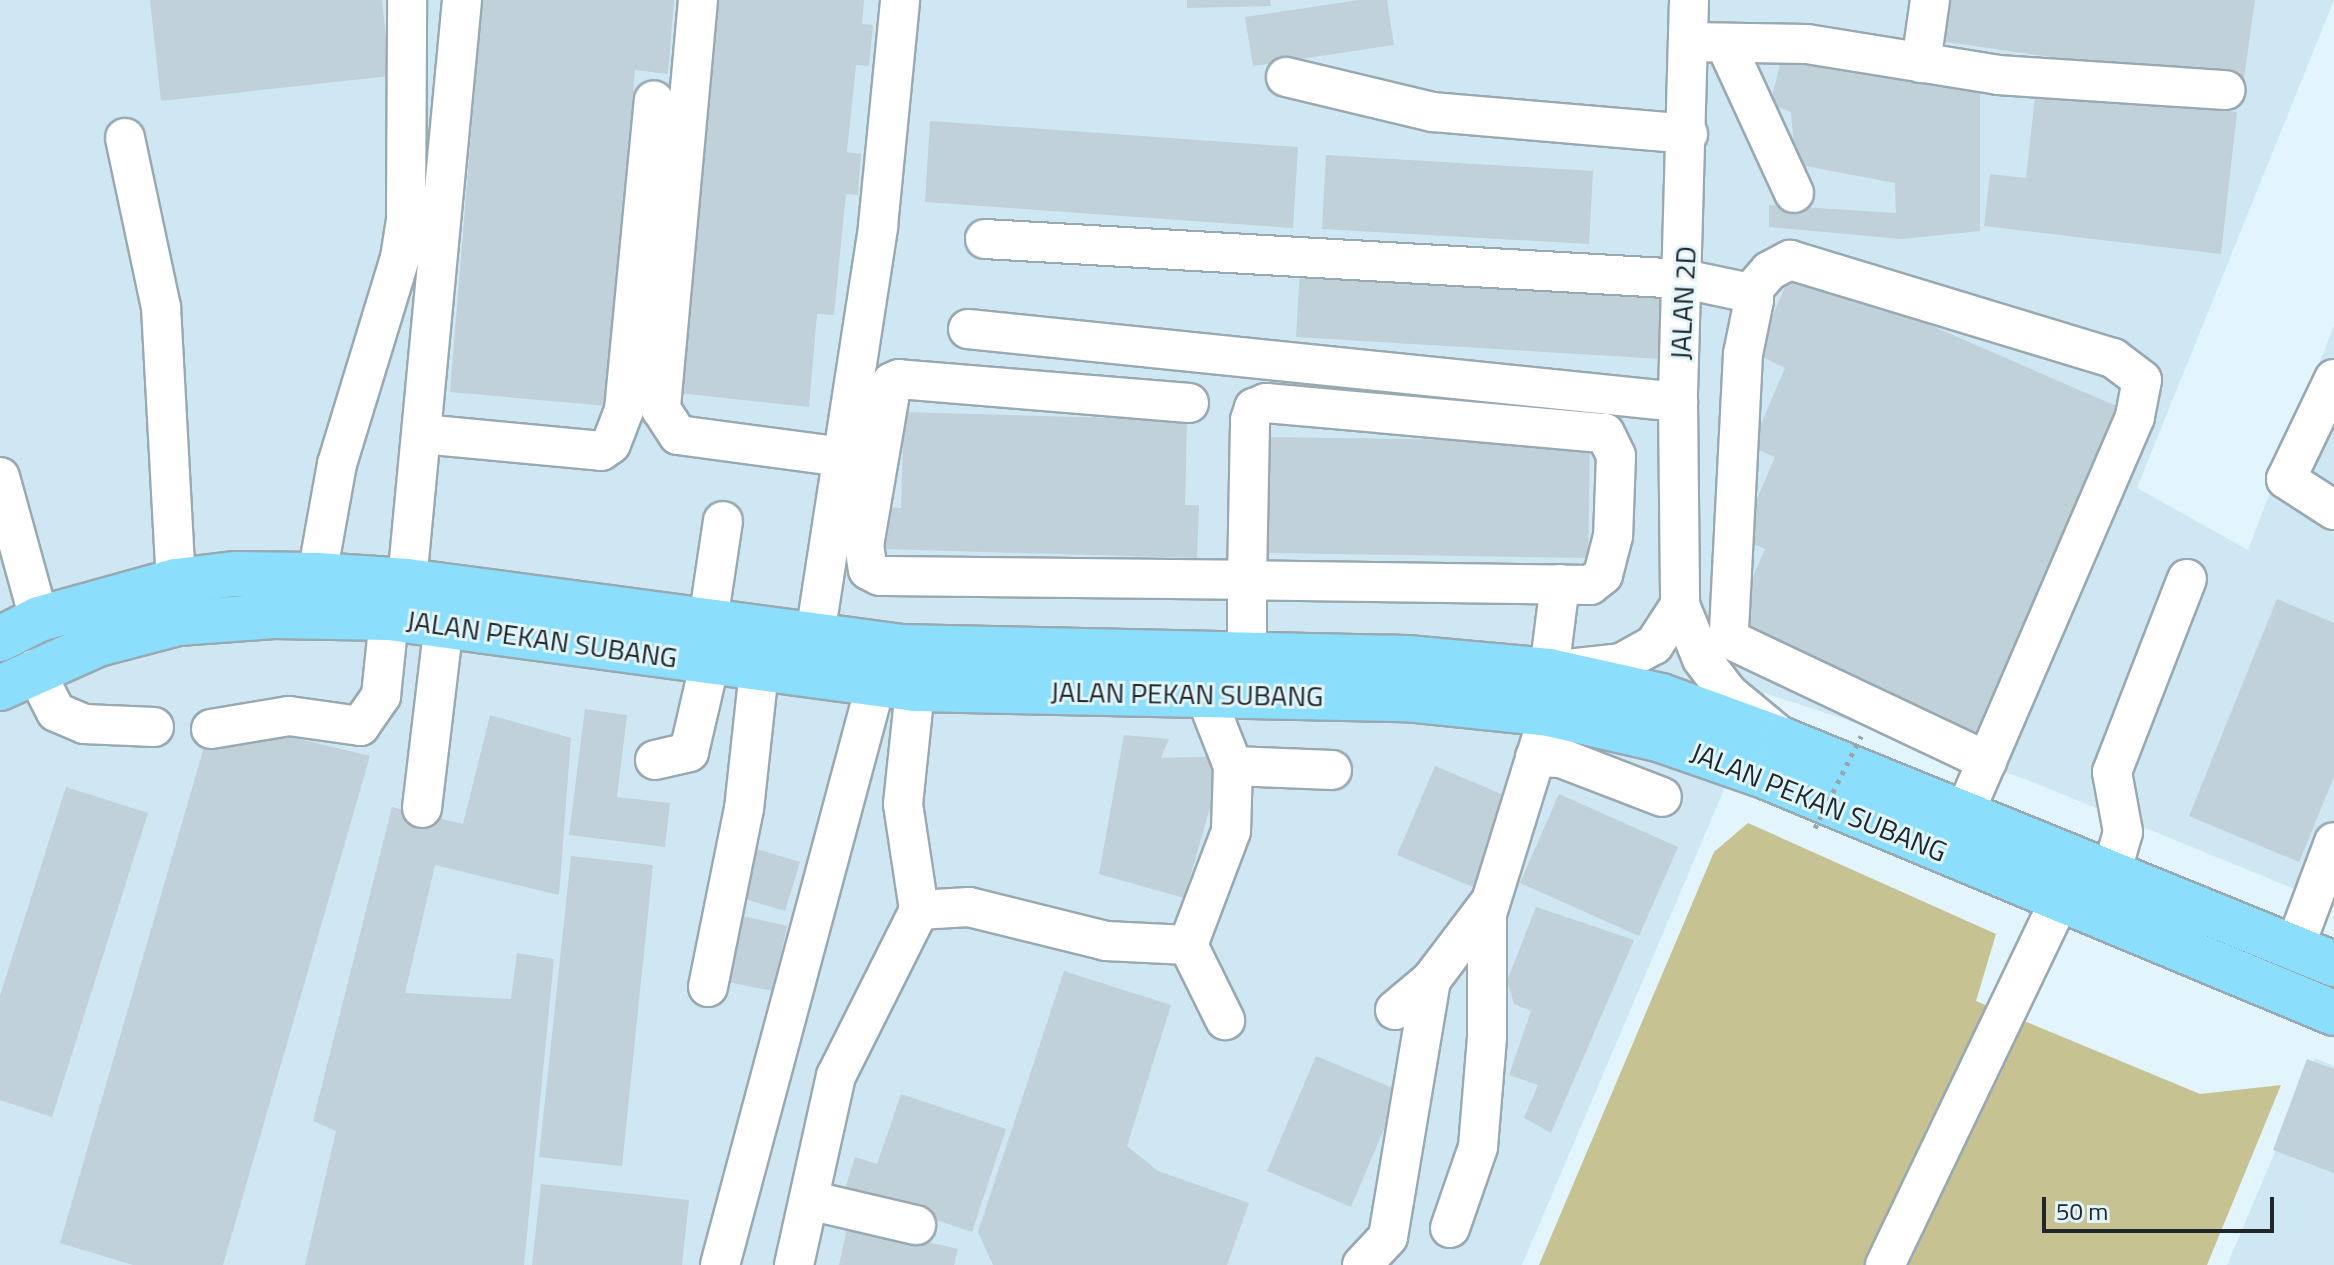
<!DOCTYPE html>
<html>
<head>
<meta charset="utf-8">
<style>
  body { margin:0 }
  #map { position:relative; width:2334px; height:1265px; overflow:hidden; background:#e2f4fc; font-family:"Titillium Web",sans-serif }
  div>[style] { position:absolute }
  .built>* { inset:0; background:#cee7f3 }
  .forest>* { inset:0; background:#c6c291 }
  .building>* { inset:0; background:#c0d1d9 }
  .roads { filter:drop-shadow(2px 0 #99a9b1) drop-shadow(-2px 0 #99a9b1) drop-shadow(0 2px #99a9b1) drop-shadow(0 -2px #99a9b1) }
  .minor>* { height:38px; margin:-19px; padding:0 19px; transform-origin:19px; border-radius:19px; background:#fff }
  .major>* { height:44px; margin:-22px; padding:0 22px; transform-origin:22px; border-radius:22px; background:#8bdffd }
  .path-bridge>* { height:5px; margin-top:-2.5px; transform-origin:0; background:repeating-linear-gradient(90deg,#97a5ab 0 4px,transparent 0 10px) }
  span { translate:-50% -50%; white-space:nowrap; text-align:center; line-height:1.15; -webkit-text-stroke:6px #e2f4fc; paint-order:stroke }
  .street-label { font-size:28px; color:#202729 }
  .scale { position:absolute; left:2042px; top:1197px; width:232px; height:36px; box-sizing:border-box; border:4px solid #202729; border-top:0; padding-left:10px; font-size:24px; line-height:28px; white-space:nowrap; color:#202729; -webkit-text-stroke:6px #e2f4fc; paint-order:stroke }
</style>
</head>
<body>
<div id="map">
  <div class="built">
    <i style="clip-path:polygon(0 0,2334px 0,2137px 488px,2248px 550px,2334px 325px,2334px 905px,2025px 779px,1765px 693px,1522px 1265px,0 1265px)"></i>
    <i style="clip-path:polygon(2315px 1058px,2334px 1066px,2334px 1265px,2227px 1265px)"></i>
  </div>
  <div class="forest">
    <i style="clip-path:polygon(1748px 823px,1996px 934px,1976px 1001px,2200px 1094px,2281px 1085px,2207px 1265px,1539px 1265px,1714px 852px)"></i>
  </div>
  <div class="building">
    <i style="clip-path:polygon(150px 0,382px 0,390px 76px,161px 101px)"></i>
    <i style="clip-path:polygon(482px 0,674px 0,668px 74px,635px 70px,607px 406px,450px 392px)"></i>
    <i style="clip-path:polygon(716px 0,864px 0,862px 24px,873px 25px,869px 66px,856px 65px,847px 152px,861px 154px,858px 195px,846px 194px,834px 315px,817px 314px,809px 407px,678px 393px)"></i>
    <i style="clip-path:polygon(1187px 0,1270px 0,1271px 6px,1187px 8px)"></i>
    <i style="clip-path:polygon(1359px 0,1387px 0,1394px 45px,1253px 66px,1245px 17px)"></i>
    <i style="clip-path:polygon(1946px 0,2255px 0,2243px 85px,1940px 41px)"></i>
    <i style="clip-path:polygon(1783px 53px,1980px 85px,1980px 231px,1901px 239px,1769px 227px,1769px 205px,1896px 213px,1895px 183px,1795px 164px,1791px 112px,1770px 104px)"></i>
    <i style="clip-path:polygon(2036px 88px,2237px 112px,2221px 254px,1984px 226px,1990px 174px,2026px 178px)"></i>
    <i style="clip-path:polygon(930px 121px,1298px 147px,1293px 228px,925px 202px)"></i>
    <i style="clip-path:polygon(1326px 155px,1593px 171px,1589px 244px,1322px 229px)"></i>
    <i style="clip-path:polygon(1794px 266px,2130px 412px,1986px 741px,1730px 629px,1765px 549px,1740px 538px,1775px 457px,1751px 447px,1785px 368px,1756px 354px)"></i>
    <i style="clip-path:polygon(1300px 271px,1666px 293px,1662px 359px,1296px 337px)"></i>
    <i style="clip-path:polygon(904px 412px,1187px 420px,1185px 505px,1199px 505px,1197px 558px,882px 549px,883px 507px,901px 508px)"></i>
    <i style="clip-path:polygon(1264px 437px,1590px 442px,1588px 558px,1263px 553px)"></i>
    <i style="clip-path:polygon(2277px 599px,2334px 623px,2334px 777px,2299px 862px,2189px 816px)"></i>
    <i style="clip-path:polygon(585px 709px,627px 715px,617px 797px,670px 803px,665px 847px,569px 835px)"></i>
    <i style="clip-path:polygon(490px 715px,571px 738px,559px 895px,435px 865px,405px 993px,511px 999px,517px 953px,554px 959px,524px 1265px,305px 1265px,336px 1131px,313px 1121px,392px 807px,463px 824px)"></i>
    <i style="clip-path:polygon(254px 728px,370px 756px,223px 1265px,133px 1265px,60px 1243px,204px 747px)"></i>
    <i style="clip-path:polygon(1124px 735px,1169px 739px,1161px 758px,1225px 756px,1184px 898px,1099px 874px)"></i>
    <i style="clip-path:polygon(1435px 766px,1511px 798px,1473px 887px,1397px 855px)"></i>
    <i style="clip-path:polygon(66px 787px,148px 813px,52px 1117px,0 1100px,0 996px)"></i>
    <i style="clip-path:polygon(1559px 794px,1678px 847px,1639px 936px,1520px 883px)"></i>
    <i style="clip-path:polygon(757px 849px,800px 862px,785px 911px,742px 898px)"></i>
    <i style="clip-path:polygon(571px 856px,653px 865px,622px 1166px,539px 1157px)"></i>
    <i style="clip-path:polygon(1536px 907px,1634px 940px,1551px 1133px,1524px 1118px,1538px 1085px,1509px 1075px,1531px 1011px,1514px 1004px,1507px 981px)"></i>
    <i style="clip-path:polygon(743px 916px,787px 926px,773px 991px,728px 982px)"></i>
    <i style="clip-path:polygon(1064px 971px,1171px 1005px,1127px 1146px,1158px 1171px,1249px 1203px,1227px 1265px,993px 1265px,978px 1232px)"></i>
    <i style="clip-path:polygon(1316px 1056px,1400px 1091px,1351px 1207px,1267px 1171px)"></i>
    <i style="clip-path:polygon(2307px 1059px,2334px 1069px,2334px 1173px,2273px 1150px)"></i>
    <i style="clip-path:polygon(901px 1094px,1006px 1129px,972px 1232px,845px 1189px,855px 1157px,877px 1164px)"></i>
    <i style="clip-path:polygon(541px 1184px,689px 1200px,682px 1265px,532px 1265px)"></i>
    <i style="clip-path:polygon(848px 1224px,958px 1249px,954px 1265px,839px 1265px)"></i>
  </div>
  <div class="roads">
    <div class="minor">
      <i style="left:698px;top:0;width:411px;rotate:95.2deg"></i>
      <i style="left:661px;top:409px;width:31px;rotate:57deg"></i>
      <i style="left:678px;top:435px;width:165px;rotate:7.6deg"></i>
      <i style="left:1689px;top:0;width:402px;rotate:91.6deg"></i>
      <i style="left:1678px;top:402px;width:203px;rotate:89.4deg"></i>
      <i style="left:1680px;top:605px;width:58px;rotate:67.8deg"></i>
      <i style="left:1702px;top:659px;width:43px;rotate:52.6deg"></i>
      <i style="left:1728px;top:693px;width:62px;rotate:39.8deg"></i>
      <i style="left:1689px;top:42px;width:118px;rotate:1deg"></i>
      <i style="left:1807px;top:44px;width:193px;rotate:9.2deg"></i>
      <i style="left:1998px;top:75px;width:228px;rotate:3.8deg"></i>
      <i style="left:1725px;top:43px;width:165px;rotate:65.3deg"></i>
      <i style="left:1921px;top:63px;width:64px;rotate:-81.9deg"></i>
      <i style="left:1286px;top:77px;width:151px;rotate:13.4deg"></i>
      <i style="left:1433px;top:112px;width:256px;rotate:4.9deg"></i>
      <i style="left:125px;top:138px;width:173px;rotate:78deg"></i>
      <i style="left:161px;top:307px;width:274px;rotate:86.9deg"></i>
      <i style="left:985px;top:239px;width:700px;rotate:3.28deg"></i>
      <i style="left:1684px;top:279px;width:67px;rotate:12deg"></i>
      <i style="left:1750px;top:293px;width:8px;rotate:60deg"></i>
      <i style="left:1754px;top:300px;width:55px;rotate:101.5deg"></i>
      <i style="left:1743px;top:354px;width:280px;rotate:92.9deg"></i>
      <i style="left:1729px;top:634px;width:10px;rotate:53deg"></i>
      <i style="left:1735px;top:642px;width:279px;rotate:25.3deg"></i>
      <i style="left:1750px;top:293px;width:29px;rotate:-49deg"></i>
      <i style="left:1769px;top:271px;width:24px;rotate:-28deg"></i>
      <i style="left:1790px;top:260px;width:338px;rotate:16.9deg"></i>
      <i style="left:2113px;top:358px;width:36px;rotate:37deg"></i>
      <i style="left:2142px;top:380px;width:38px;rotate:101deg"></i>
      <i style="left:2135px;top:417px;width:432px;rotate:113.3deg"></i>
      <i style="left:968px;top:329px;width:714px;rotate:5.87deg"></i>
      <i style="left:2334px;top:379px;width:111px;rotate:115.6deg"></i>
      <i style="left:2286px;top:479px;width:57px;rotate:32.9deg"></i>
      <i style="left:1189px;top:403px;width:291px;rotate:-175.3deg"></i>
      <i style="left:899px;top:379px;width:8px;rotate:157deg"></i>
      <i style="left:892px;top:382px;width:165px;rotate:99.7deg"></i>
      <i style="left:864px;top:545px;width:25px;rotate:81deg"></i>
      <i style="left:868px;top:570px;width:13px;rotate:27deg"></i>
      <i style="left:880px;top:576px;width:367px;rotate:0.6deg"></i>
      <i style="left:1247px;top:580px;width:74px;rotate:90deg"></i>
      <i style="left:1266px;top:403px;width:340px;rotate:5.1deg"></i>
      <i style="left:1605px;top:433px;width:25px;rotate:64deg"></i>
      <i style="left:1616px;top:456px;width:80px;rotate:92.1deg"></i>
      <i style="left:1613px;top:536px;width:40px;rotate:104.4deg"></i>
      <i style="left:1603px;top:575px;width:16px;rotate:142deg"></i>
      <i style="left:1590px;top:585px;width:343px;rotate:-179.2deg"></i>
      <i style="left:1247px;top:580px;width:160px;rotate:-88.9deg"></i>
      <i style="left:1250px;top:420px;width:13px;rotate:-72deg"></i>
      <i style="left:1254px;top:408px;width:13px;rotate:-23deg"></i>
      <i style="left:422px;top:434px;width:180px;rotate:5.4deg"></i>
      <i style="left:601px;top:451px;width:12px;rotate:-35deg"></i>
      <i style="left:611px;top:444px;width:36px;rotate:-69deg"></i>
      <i style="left:624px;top:410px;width:311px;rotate:-84.5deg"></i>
      <i style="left:0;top:477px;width:147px;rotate:74.6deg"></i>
      <i style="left:317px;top:575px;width:113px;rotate:-79.8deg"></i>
      <i style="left:337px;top:464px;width:215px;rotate:-73deg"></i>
      <i style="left:400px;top:258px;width:39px;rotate:-81deg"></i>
      <i style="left:406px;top:219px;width:219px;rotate:-89.7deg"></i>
      <i style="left:407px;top:581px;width:584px;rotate:-84.59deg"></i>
      <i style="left:1560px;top:584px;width:88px;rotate:97.2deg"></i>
      <i style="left:1549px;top:671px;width:72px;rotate:-6.3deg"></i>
      <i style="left:1621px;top:663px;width:38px;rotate:-29deg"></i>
      <i style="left:1654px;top:645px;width:48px;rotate:-57deg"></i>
      <i style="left:708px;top:621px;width:101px;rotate:-81.5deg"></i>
      <i style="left:815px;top:635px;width:414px;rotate:-81.2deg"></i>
      <i style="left:878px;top:226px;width:227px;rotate:-84.4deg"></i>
      <i style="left:34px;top:669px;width:48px;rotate:62.9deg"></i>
      <i style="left:56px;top:712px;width:30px;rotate:23deg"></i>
      <i style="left:84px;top:724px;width:70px;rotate:2.5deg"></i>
      <i style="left:211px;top:729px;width:79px;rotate:-9.5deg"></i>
      <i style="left:289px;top:716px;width:72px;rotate:8deg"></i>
      <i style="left:360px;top:726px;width:37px;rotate:-55deg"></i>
      <i style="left:381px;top:696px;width:78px;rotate:-84.1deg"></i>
      <i style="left:1535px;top:757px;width:26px;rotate:2deg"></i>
      <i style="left:1561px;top:758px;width:108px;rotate:21.1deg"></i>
      <i style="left:655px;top:760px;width:35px;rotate:-13deg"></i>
      <i style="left:689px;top:752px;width:92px;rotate:-76.9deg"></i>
      <i style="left:1233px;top:766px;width:99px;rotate:2.3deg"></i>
      <i style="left:422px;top:808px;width:185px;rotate:-83.2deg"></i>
      <i style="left:2111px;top:874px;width:44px;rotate:-74.1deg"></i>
      <i style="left:2123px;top:832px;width:61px;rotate:-100.4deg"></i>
      <i style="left:2112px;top:772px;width:207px;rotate:-68.8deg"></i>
      <i style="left:919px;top:910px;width:50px;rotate:-3.4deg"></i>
      <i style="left:969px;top:907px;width:141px;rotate:13.9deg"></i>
      <i style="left:1106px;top:941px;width:82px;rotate:2.8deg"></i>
      <i style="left:1188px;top:945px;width:84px;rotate:63.7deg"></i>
      <i style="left:1188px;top:945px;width:122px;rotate:-69.3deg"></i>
      <i style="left:1231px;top:831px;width:65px;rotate:-88.2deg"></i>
      <i style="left:1233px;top:766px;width:76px;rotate:-111.5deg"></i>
      <i style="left:2294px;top:949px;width:114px;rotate:-69.5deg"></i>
      <i style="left:708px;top:987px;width:182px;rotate:-78.6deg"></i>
      <i style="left:744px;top:809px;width:140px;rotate:-83.8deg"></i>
      <i style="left:1395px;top:1010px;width:47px;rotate:-39.8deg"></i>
      <i style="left:1431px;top:980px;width:98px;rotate:-52.9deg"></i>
      <i style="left:809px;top:1200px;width:110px;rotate:13.2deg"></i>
      <i style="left:1450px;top:1228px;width:86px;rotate:-70.9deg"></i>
      <i style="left:1478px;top:1147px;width:110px;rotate:-85.3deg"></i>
      <i style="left:1487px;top:1037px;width:123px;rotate:-90deg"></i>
      <i style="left:1487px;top:914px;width:209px;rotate:-72.8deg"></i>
      <i style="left:720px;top:1265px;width:603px;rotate:-75deg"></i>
      <i style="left:794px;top:1265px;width:194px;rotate:-77.5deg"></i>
      <i style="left:836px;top:1076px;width:186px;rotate:-63.4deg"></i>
      <i style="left:919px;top:910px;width:107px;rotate:-98.6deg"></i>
      <i style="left:903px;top:804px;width:116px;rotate:-84deg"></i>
      <i style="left:1362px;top:1265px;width:38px;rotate:-47deg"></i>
      <i style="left:1388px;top:1237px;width:261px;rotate:-80.5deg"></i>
      <i style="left:1885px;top:1265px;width:407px;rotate:-64.4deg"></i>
    </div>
    <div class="major">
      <i style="left:0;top:639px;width:44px;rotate:-27.1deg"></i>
      <i style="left:39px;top:619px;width:142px;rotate:-15.5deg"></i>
      <i style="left:176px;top:581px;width:58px;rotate:-6.9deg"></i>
      <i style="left:234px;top:574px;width:83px;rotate:0.7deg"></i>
      <i style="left:317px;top:575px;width:90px;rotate:3.8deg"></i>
      <i style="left:407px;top:581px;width:498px;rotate:7.6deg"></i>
      <i style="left:901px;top:647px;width:506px;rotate:1.25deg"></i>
      <i style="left:1407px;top:658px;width:143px;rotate:5.2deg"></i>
      <i style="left:1549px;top:671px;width:115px;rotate:12.6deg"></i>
      <i style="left:1661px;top:696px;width:132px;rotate:19.9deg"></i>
      <i style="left:1785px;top:741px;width:593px;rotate:22.11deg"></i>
      <i style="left:0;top:688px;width:107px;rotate:-24.2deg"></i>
      <i style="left:98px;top:644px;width:83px;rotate:-14.7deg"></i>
      <i style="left:178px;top:623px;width:96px;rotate:-4.2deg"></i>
      <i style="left:274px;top:616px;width:115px;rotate:1deg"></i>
      <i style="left:389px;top:618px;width:531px;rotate:7.69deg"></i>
      <i style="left:915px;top:689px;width:492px;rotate:1.2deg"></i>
      <i style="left:1407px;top:699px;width:143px;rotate:6deg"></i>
      <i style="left:1549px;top:714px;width:112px;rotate:12.9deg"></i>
      <i style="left:1658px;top:739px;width:115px;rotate:19.2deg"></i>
      <i style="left:1767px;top:777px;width:614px;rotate:22.6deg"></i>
    </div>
  </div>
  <div class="path-bridge">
    <i style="left:1815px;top:828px;width:103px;rotate:-63.4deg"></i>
  </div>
  <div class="street-label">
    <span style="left:1683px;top:303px;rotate:-87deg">JALAN 2D</span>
    <span style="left:542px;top:639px;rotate:8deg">JALAN PEKAN SUBANG</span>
    <span style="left:1187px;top:694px;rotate:1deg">JALAN PEKAN SUBANG</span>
    <span style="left:1819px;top:802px;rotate:22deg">JALAN PEKAN SUBANG</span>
  </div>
  <div class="scale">50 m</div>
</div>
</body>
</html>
